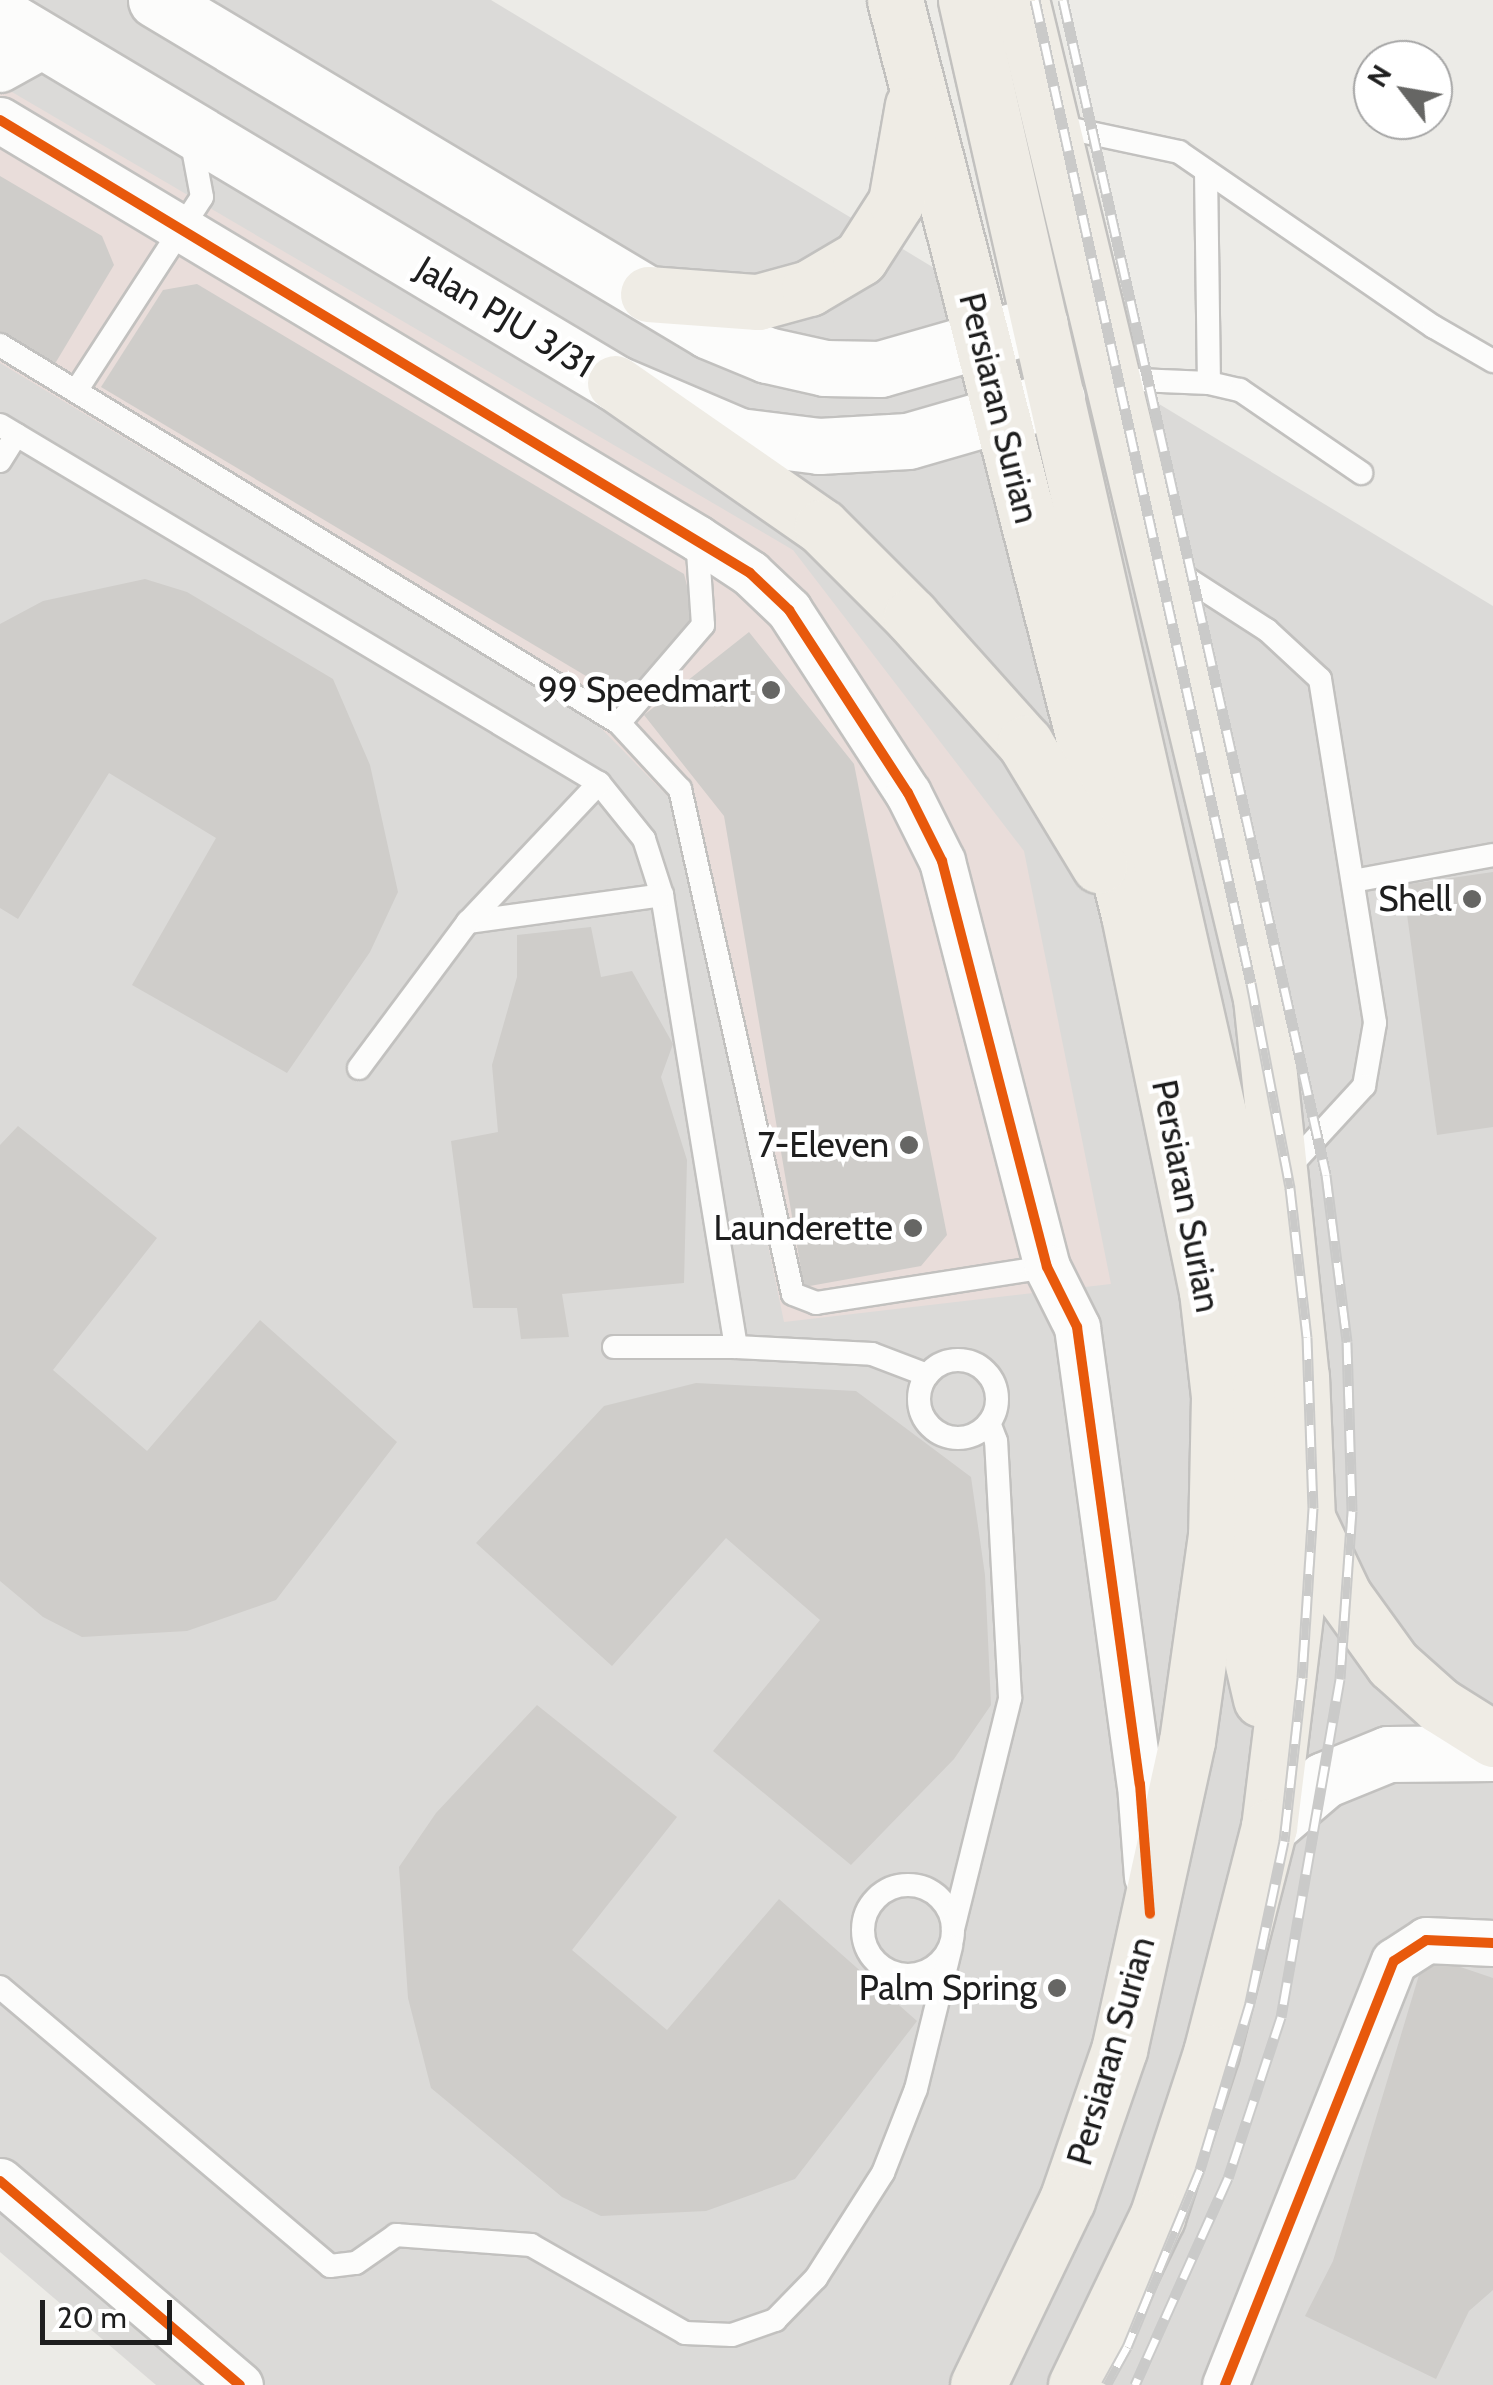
<!DOCTYPE html>
<html>
<head>
<meta charset="utf-8">
<style>
  body { margin:0 }
  #map { position:relative; width:1493px; height:2385px; overflow:hidden; background:#ecebe7; font-family:Cabin,sans-serif }
  div>[style] { position:absolute }
  .residential>* { inset:0; background:#dbdad8 }
  .commercial>* { inset:0; background:#e9ddda }
  .building>* { inset:0; background:#cfcdca }
  .roads { filter:drop-shadow(2px 0 #c2c1bf) drop-shadow(-2px 0 #c2c1bf) drop-shadow(0 2px #c2c1bf) drop-shadow(0 -2px #c2c1bf) }
  .service>* { height:22px; margin:-11px; padding:0 11px; transform-origin:11px; border-radius:11px; background:#fcfcfb }
  .service>.ring { margin:-11px; padding:0; box-sizing:content-box; background:none; border:22px solid #fcfcfb; border-radius:50% }
  .minor>* { height:45px; margin:-22.5px; padding:0 22.5px; transform-origin:22.5px; border-radius:22.5px; background:#fcfcfb }
  .tertiary>* { height:55px; margin:-27.5px; padding:0 27.5px; transform-origin:27.5px; border-radius:27.5px; background:#fcfcfb }
  .primary>* { height:55px; margin:-27.5px; padding:0 27.5px; transform-origin:27.5px; border-radius:27.5px; background:#efece5 }
  .rail>* { height:11px; margin-top:-5.5px; transform-origin:0; background:repeating-linear-gradient(90deg,#fff 0 22px,#cacac9 0 44px); box-sizing:border-box; border-block:2px solid #cacac9 }
  .cycleway>* { height:10px; margin:-5px; padding:0 5px; transform-origin:5px; border-radius:5px; background:#e8590c }
  .dots>* { width:28px; height:28px; translate:-50% -50%; box-sizing:border-box; border:5px solid #fff; border-radius:50% }
  span { translate:-50% -50%; white-space:nowrap; text-align:center; line-height:1.15; -webkit-text-stroke:9px #fff; paint-order:stroke }
  .street-label { font-size:35px; color:#1e1e1e }
  .poi-label { font-size:35px; color:#1e1e1e }
  .right { translate:-100% -50%; text-align:right }
  .north { position:absolute; left:1353px; top:40px; width:100px; height:100px; box-sizing:border-box; background:#fff; border:2px solid #a5a5a5; border-radius:50%; rotate:301deg; font-size:28px; font-weight:700; line-height:40px; text-align:center; color:#1e1e1e }
  .north::after { content:''; display:block; margin:auto; width:35px; height:45px; background:#666664; clip-path:polygon(50% 0,100% 100%,50% 72%,0 100%) }
  .scale { position:absolute; left:40px; top:2300px; width:132px; height:45px; box-sizing:border-box; border:5px solid #1e1e1e; border-top:0; padding-left:12px; font-size:30px; line-height:35px; white-space:nowrap; color:#1e1e1e; -webkit-text-stroke:8px #fff; paint-order:stroke }
</style>
</head>
<body>
<div id="map">
  <div class="residential">
    <i style="clip-path:polygon(0 0,491px 0,1493px 606px,1493px 2385px,156px 2385px,0 2252px)"></i>
  </div>
  <div class="commercial">
    <i style="clip-path:polygon(0 85px,793px 550px,1024px 851px,1111px 1284px,784px 1322px,677px 806px,594px 721px,0 363px)"></i>
  </div>
  <div class="building">
    <i style="clip-path:polygon(0 176px,102px 236px,114px 265px,53px 367px,0 335px)"></i>
    <i style="clip-path:polygon(197px 284px,684px 574px,695px 616px,623px 698px,101px 387px,163px 290px)"></i>
    <i style="clip-path:polygon(145px 579px,187px 592px,333px 679px,370px 765px,398px 892px,370px 952px,287px 1073px,132px 985px,216px 838px,109px 773px,18px 919px,0 908px,0 624px,43px 601px)"></i>
    <i style="clip-path:polygon(749px 632px,854px 764px,947px 1235px,921px 1266px,804px 1287px,724px 816px,644px 715px)"></i>
    <i style="clip-path:polygon(1493px 872px,1493px 1127px,1437px 1135px,1403px 885px)"></i>
    <i style="clip-path:polygon(591px 927px,601px 977px,632px 971px,673px 1044px,661px 1077px,687px 1160px,684px 1283px,562px 1294px,569px 1337px,521px 1339px,517px 1308px,473px 1308px,451px 1141px,498px 1132px,492px 1065px,517px 977px,517px 935px)"></i>
    <i style="clip-path:polygon(18px 1126px,157px 1238px,53px 1370px,147px 1451px,260px 1320px,397px 1442px,276px 1600px,187px 1631px,82px 1637px,43px 1617px,0 1581px,0 1145px)"></i>
    <i style="clip-path:polygon(696px 1383px,856px 1391px,971px 1477px,985px 1575px,991px 1705px,954px 1759px,851px 1865px,713px 1751px,820px 1620px,726px 1538px,612px 1666px,476px 1543px,604px 1406px)"></i>
    <i style="clip-path:polygon(537px 1705px,677px 1817px,572px 1950px,667px 2030px,779px 1899px,917px 2021px,795px 2179px,706px 2211px,601px 2216px,562px 2197px,431px 2088px,408px 1998px,399px 1867px,436px 1813px)"></i>
    <i style="clip-path:polygon(1425px 1955px,1493px 1978px,1493px 2290px,1469px 2311px,1436px 2379px,1305px 2316px,1333px 2261px)"></i>
  </div>
  <div class="roads">
    <div class="service">
      <i style="left:1053px;top:125px;width:129px;rotate:12.1deg"></i>
      <i style="left:1179px;top:152px;width:309px;rotate:34.5deg"></i>
      <i style="left:1434px;top:327px;width:68px;rotate:30deg"></i>
      <i style="left:1206px;top:171px;width:212px;rotate:89.2deg"></i>
      <i style="left:0;top:345px;width:725px;rotate:31.41deg"></i>
      <i style="left:619px;top:723px;width:90px;rotate:47.3deg"></i>
      <i style="left:680px;top:789px;width:517px;rotate:77.39deg"></i>
      <i style="left:793px;top:1294px;width:25px;rotate:21deg"></i>
      <i style="left:816px;top:1303px;width:234px;rotate:-8.9deg"></i>
      <i style="left:1113px;top:379px;width:96px;rotate:2.4deg"></i>
      <i style="left:1209px;top:383px;width:32px;rotate:13deg"></i>
      <i style="left:1240px;top:390px;width:147px;rotate:34.4deg"></i>
      <i style="left:76px;top:391px;width:231px;rotate:-57deg"></i>
      <i style="left:202px;top:197px;width:49px;rotate:-100.6deg"></i>
      <i style="left:193px;top:149px;width:16px;rotate:-120deg"></i>
      <i style="left:0;top:425px;width:698px;rotate:30.87deg"></i>
      <i style="left:599px;top:783px;width:72px;rotate:51.2deg"></i>
      <i style="left:644px;top:839px;width:59px;rotate:72.2deg"></i>
      <i style="left:662px;top:895px;width:458px;rotate:80.7deg"></i>
      <i style="left:736px;top:1347px;width:136px;rotate:2.9deg"></i>
      <i style="left:872px;top:1354px;width:59px;rotate:20.9deg"></i>
      <i style="left:0;top:461px;width:31px;rotate:-58deg"></i>
      <i style="left:1163px;top:563px;width:124px;rotate:32.8deg"></i>
      <i style="left:1267px;top:630px;width:72px;rotate:42.8deg"></i>
      <i style="left:1320px;top:679px;width:348px;rotate:80.9deg"></i>
      <i style="left:1375px;top:1023px;width:64px;rotate:99.9deg"></i>
      <i style="left:1364px;top:1086px;width:120px;rotate:132.6deg"></i>
      <i style="left:619px;top:723px;width:129px;rotate:-49.4deg"></i>
      <i style="left:703px;top:625px;width:87px;rotate:-93.9deg"></i>
      <i style="left:1353px;top:881px;width:142px;rotate:-10.5deg"></i>
      <i style="left:468px;top:922px;width:196px;rotate:-7.9deg"></i>
      <i style="left:359px;top:1068px;width:182px;rotate:-53.3deg"></i>
      <i style="left:468px;top:922px;width:191px;rotate:-46.7deg"></i>
      <i style="left:614px;top:1347px;width:122px"></i>
      <i class="ring" style="left:919px;top:1360px;width:56px;height:56px"></i>
      <i class="ring" style="left:863px;top:1885px;width:68px;height:68px"></i>
      <i style="left:953px;top:1929px;width:238px;rotate:-76.1deg"></i>
      <i style="left:1010px;top:1698px;width:257px;rotate:-93.1deg"></i>
      <i style="left:996px;top:1441px;width:19px;rotate:-111deg"></i>
      <i style="left:0;top:1987px;width:432px;rotate:40.2deg"></i>
      <i style="left:330px;top:2266px;width:26px;rotate:-7deg"></i>
      <i style="left:356px;top:2263px;width:49px;rotate:-35deg"></i>
      <i style="left:396px;top:2235px;width:135px;rotate:4.2deg"></i>
      <i style="left:531px;top:2245px;width:177px;rotate:29.7deg"></i>
      <i style="left:685px;top:2333px;width:47px;rotate:2.4deg"></i>
      <i style="left:732px;top:2335px;width:46px;rotate:-19.2deg"></i>
      <i style="left:775px;top:2320px;width:59px;rotate:-45.7deg"></i>
      <i style="left:816px;top:2278px;width:125px;rotate:-57.5deg"></i>
      <i style="left:883px;top:2173px;width:90px;rotate:-68.6deg"></i>
      <i style="left:916px;top:2089px;width:147px;rotate:-76.2deg"></i>
    </div>
    <div class="minor">
      <i style="left:0;top:69px;width:54px;rotate:-29deg"></i>
      <i style="left:0;top:120px;width:813px;rotate:30.95deg"></i>
      <i style="left:697px;top:538px;width:64px;rotate:33.4deg"></i>
      <i style="left:750px;top:573px;width:54px;rotate:43.5deg"></i>
      <i style="left:789px;top:610px;width:218px;rotate:57deg"></i>
      <i style="left:908px;top:793px;width:76px;rotate:63.4deg"></i>
      <i style="left:942px;top:861px;width:419px;rotate:75.5deg"></i>
      <i style="left:1047px;top:1267px;width:67px;rotate:63.4deg"></i>
      <i style="left:1077px;top:1327px;width:461px;rotate:82.2deg"></i>
      <i style="left:1140px;top:1784px;width:93px;rotate:85.7deg"></i>
      <i style="left:0;top:2181px;width:315px;rotate:40.4deg"></i>
      <i style="left:1225px;top:2385px;width:456px;rotate:-68.3deg"></i>
      <i style="left:1394px;top:1961px;width:38px;rotate:-33deg"></i>
      <i style="left:1426px;top:1940px;width:67px;rotate:2.6deg"></i>
    </div>
    <div class="tertiary">
      <i style="left:156px;top:0;width:644px;rotate:30.9deg"></i>
      <i style="left:709px;top:331px;width:63px;rotate:22.5deg"></i>
      <i style="left:767px;top:355px;width:59px;rotate:12.6deg"></i>
      <i style="left:825px;top:368px;width:55px;rotate:1deg"></i>
      <i style="left:880px;top:369px;width:166px;rotate:-16deg"></i>
      <i style="left:0;top:15px;width:717px;rotate:30.9deg"></i>
      <i style="left:615px;top:383px;width:135px;rotate:23.1deg"></i>
      <i style="left:739px;top:436px;width:81px;rotate:7.1deg"></i>
      <i style="left:819px;top:446px;width:89px;rotate:-3.2deg"></i>
      <i style="left:908px;top:441px;width:155px;rotate:-16.1deg"></i>
      <i style="left:1269px;top:1827px;width:72px;rotate:-40.5deg"></i>
      <i style="left:1324px;top:1780px;width:69px;rotate:-22.1deg"></i>
      <i style="left:1388px;top:1754px;width:105px;rotate:-0.5deg"></i>
    </div>
    <div class="primary">
      <i style="left:895px;top:0;width:944px;rotate:75.65deg"></i>
      <i style="left:1129px;top:915px;width:384px;rotate:78.3deg"></i>
      <i style="left:1207px;top:1291px;width:106px;rotate:83.5deg"></i>
      <i style="left:1219px;top:1396px;width:139px;rotate:91.2deg"></i>
      <i style="left:1216px;top:1535px;width:208px;rotate:98deg"></i>
      <i style="left:1187px;top:1741px;width:316px;rotate:102.4deg"></i>
      <i style="left:1119px;top:2050px;width:159px;rotate:109.1deg"></i>
      <i style="left:1067px;top:2200px;width:205px;rotate:115.7deg"></i>
      <i style="left:966px;top:0;width:1212px;rotate:77.23deg"></i>
      <i style="left:1234px;top:1182px;width:206px;rotate:82.7deg"></i>
      <i style="left:1260px;top:1386px;width:140px;rotate:89.2deg"></i>
      <i style="left:1262px;top:1526px;width:138px;rotate:93.7deg"></i>
      <i style="left:1253px;top:1664px;width:36px;rotate:77deg"></i>
      <i style="left:1021px;top:0;width:1026px;rotate:76.48deg"></i>
      <i style="left:1261px;top:998px;width:380px;rotate:84deg"></i>
      <i style="left:1301px;top:1376px;width:142px;rotate:87.6deg"></i>
      <i style="left:1307px;top:1518px;width:311px;rotate:97deg"></i>
      <i style="left:1269px;top:1827px;width:233px;rotate:104.4deg"></i>
      <i style="left:1211px;top:2053px;width:173px;rotate:108.2deg"></i>
      <i style="left:1157px;top:2217px;width:187px;rotate:115.7deg"></i>
      <i style="left:648px;top:294px;width:110px;rotate:4.2deg"></i>
      <i style="left:758px;top:302px;width:53px;rotate:-15.4deg"></i>
      <i style="left:809px;top:288px;width:59px;rotate:-30.5deg"></i>
      <i style="left:860px;top:258px;width:67px;rotate:-57.3deg"></i>
      <i style="left:896px;top:202px;width:98px;rotate:-80.1deg"></i>
      <i style="left:615px;top:383px;width:252px;rotate:34.8deg"></i>
      <i style="left:822px;top:527px;width:126px;rotate:45deg"></i>
      <i style="left:911px;top:616px;width:171px;rotate:48.1deg"></i>
      <i style="left:1025px;top:743px;width:143px;rotate:58.8deg"></i>
      <i style="left:1307px;top:1518px;width:86px;rotate:64.6deg"></i>
      <i style="left:1344px;top:1596px;width:84px;rotate:54.2deg"></i>
      <i style="left:1393px;top:1664px;width:62px;rotate:41.7deg"></i>
      <i style="left:1439px;top:1705px;width:64px;rotate:32.2deg"></i>
    </div>
  </div>
  <div class="rail">
    <i style="left:1035px;top:0;width:1006px;rotate:77.61deg"></i>
    <i style="left:1251px;top:983px;width:209px;rotate:79.2deg"></i>
    <i style="left:1290px;top:1188px;width:150px;rotate:83.5deg"></i>
    <i style="left:1307px;top:1337px;width:171px;rotate:88deg"></i>
    <i style="left:1313px;top:1508px;width:170px;rotate:93.7deg"></i>
    <i style="left:1302px;top:1678px;width:164px;rotate:96.3deg"></i>
    <i style="left:1284px;top:1841px;width:166px;rotate:101.9deg"></i>
    <i style="left:1250px;top:2003px;width:174px;rotate:106.7deg"></i>
    <i style="left:1200px;top:2170px;width:191px;rotate:112.4deg"></i>
    <i style="left:1127px;top:2347px;width:43px;rotate:118.9deg"></i>
    <i style="left:1063px;top:0;width:1204px;rotate:77.38deg"></i>
    <i style="left:1326px;top:1175px;width:168px;rotate:82.8deg"></i>
    <i style="left:1347px;top:1342px;width:169px;rotate:88.3deg"></i>
    <i style="left:1352px;top:1511px;width:168px;rotate:94.1deg"></i>
    <i style="left:1340px;top:1679px;width:343px;rotate:99.9deg"></i>
    <i style="left:1281px;top:2017px;width:169px;rotate:108.2deg"></i>
    <i style="left:1228px;top:2178px;width:227px;rotate:114.2deg"></i>
  </div>
  <div class="cycleway">
    <i style="left:0;top:120px;width:876px;rotate:31.13deg"></i>
    <i style="left:750px;top:573px;width:54px;rotate:43.5deg"></i>
    <i style="left:789px;top:610px;width:218px;rotate:57deg"></i>
    <i style="left:908px;top:793px;width:76px;rotate:63.4deg"></i>
    <i style="left:942px;top:861px;width:419px;rotate:75.5deg"></i>
    <i style="left:1047px;top:1267px;width:67px;rotate:63.4deg"></i>
    <i style="left:1077px;top:1327px;width:461px;rotate:82.2deg"></i>
    <i style="left:1140px;top:1784px;width:130px;rotate:85.6deg"></i>
    <i style="left:0;top:2181px;width:315px;rotate:40.4deg"></i>
    <i style="left:1225px;top:2385px;width:456px;rotate:-68.3deg"></i>
    <i style="left:1394px;top:1961px;width:38px;rotate:-33deg"></i>
    <i style="left:1426px;top:1940px;width:67px;rotate:2.6deg"></i>
  </div>
  <div class="dots">
    <i style="left:771px;top:690px;background:#666664"></i>
    <i style="left:1472px;top:899px;background:#666664"></i>
    <i style="left:909px;top:1145px;background:#666664"></i>
    <i style="left:913px;top:1228px;background:#666664"></i>
    <i style="left:1057px;top:1988px;background:#666664"></i>
  </div>
  <div class="street-label">
    <span style="left:505px;top:317px;rotate:31deg">Jalan PJU 3/31</span>
    <span style="left:999px;top:408px;rotate:76deg">Persiaran Surian</span>
    <span style="left:1186px;top:1196px;rotate:79deg">Persiaran Surian</span>
    <span style="left:1111px;top:2051px;rotate:-74deg">Persiaran Surian</span>
  </div>
  <div class="poi-label">
    <span class="right" style="left:751px;top:690px">99 Speedmart</span>
    <span class="right" style="left:1452px;top:899px">Shell</span>
    <span class="right" style="left:889px;top:1145px">7-Eleven</span>
    <span class="right" style="left:893px;top:1228px">Launderette</span>
    <span class="right" style="left:1037px;top:1988px">Palm Spring</span>
  </div>
  <div class="north">N</div>
  <div class="scale">20 m</div>
</div>
</body>
</html>
